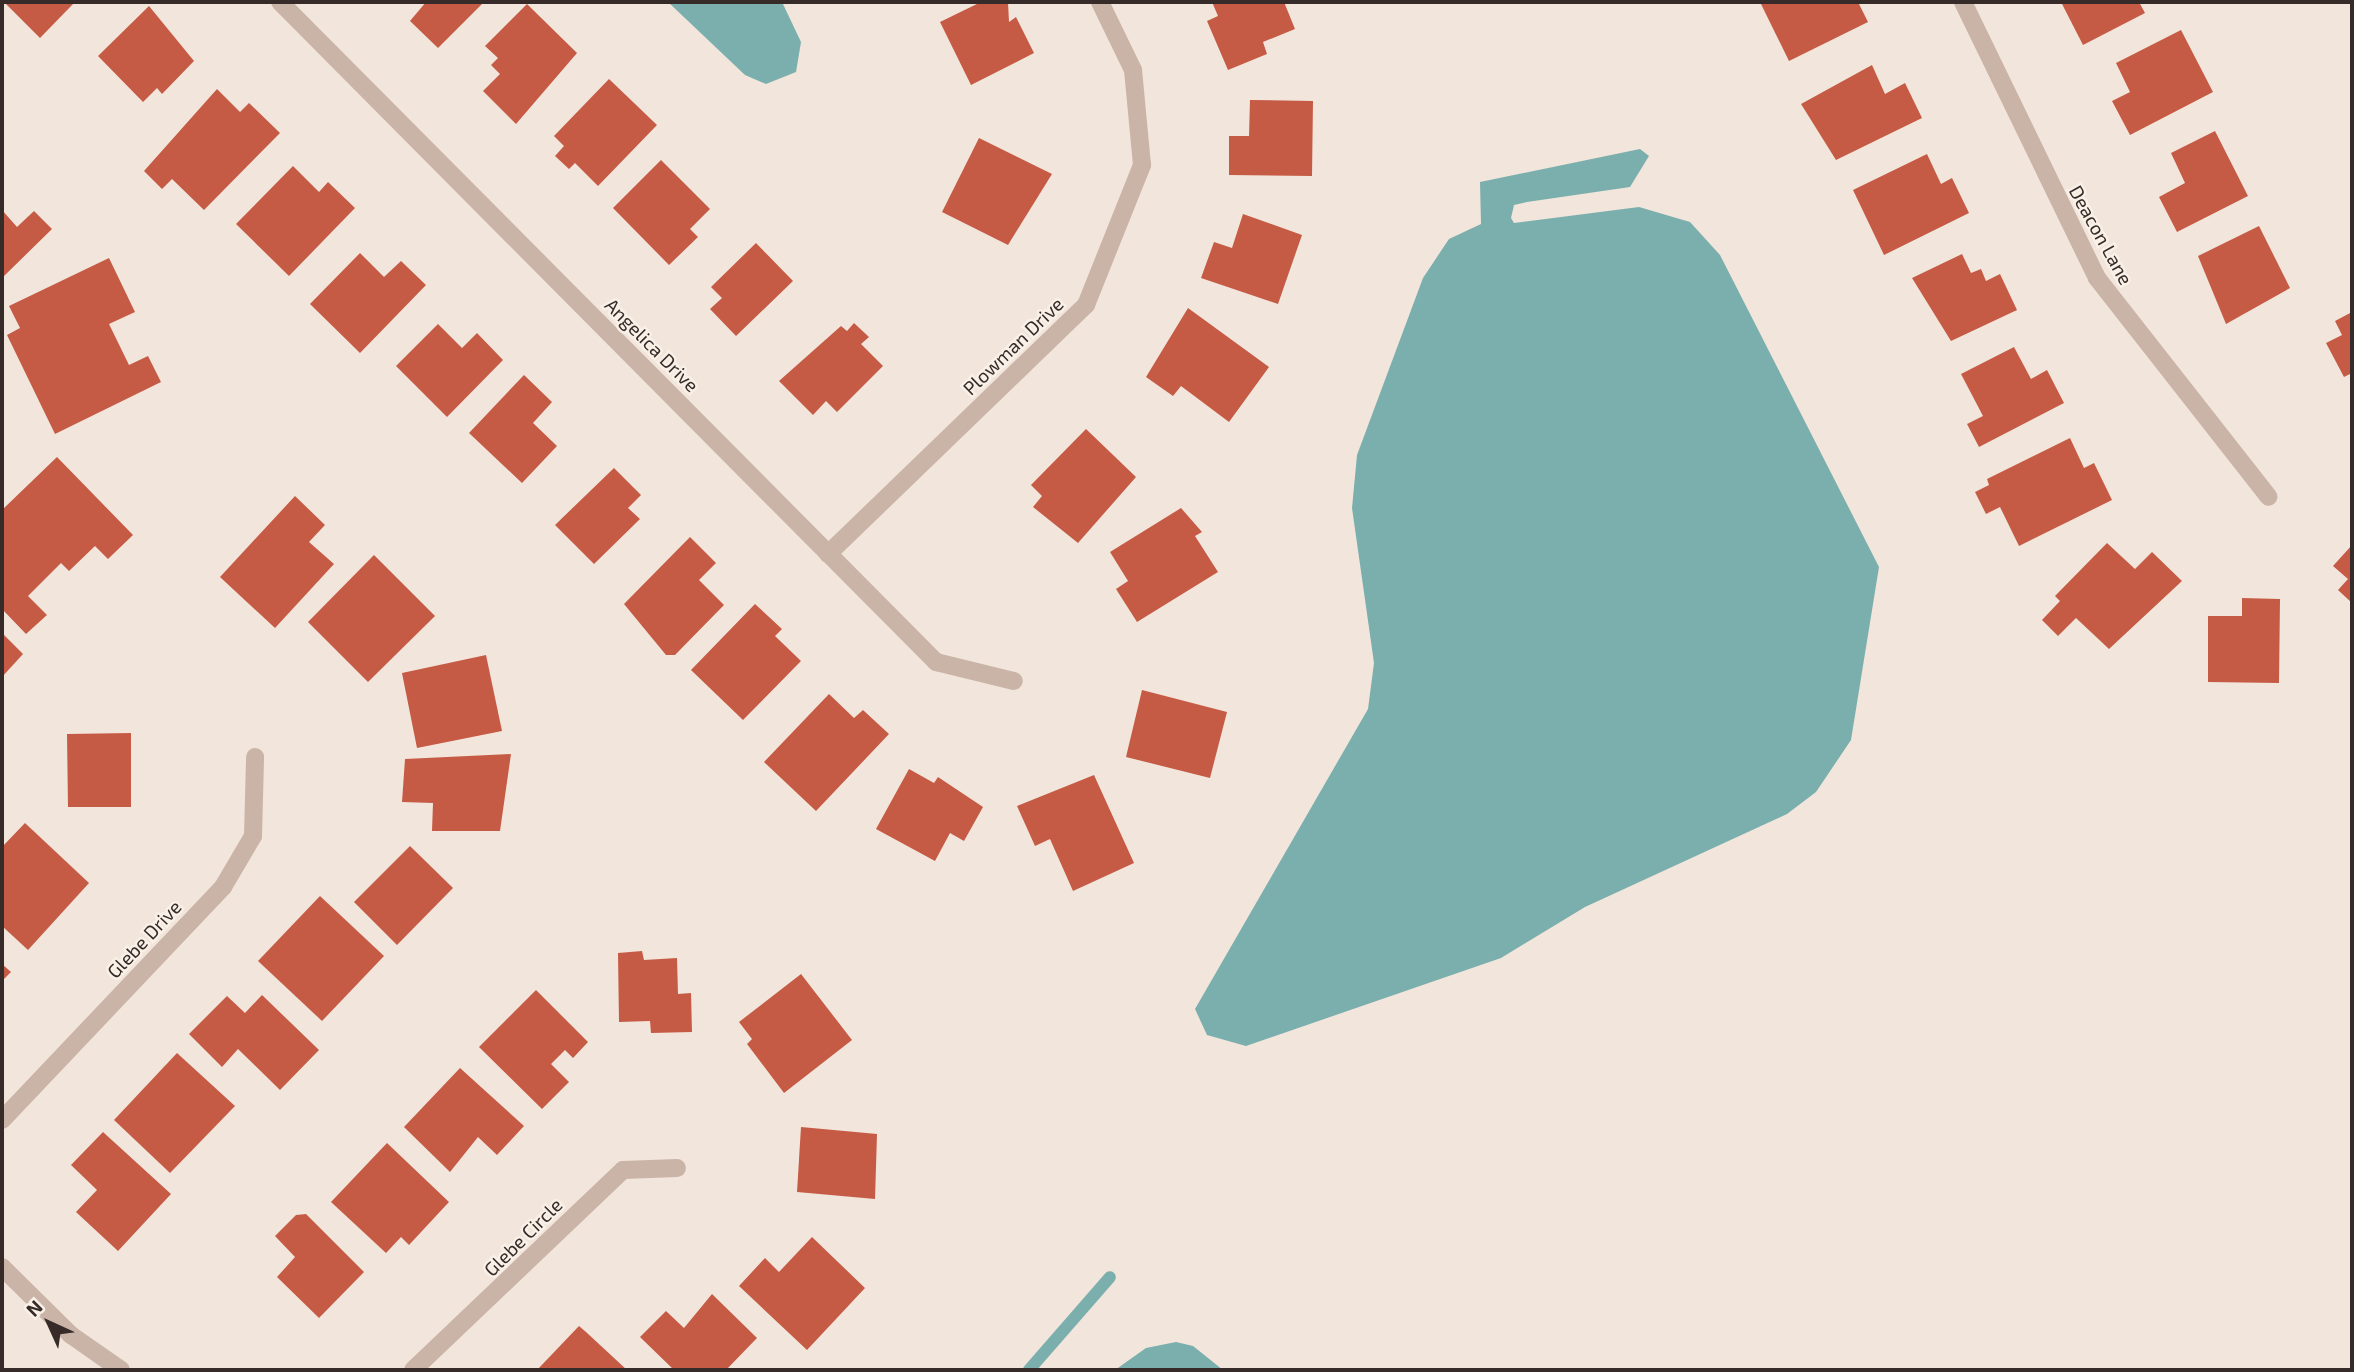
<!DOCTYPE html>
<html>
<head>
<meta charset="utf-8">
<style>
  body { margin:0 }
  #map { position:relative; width:2354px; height:1372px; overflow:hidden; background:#f2e5db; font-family:"Exo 2",sans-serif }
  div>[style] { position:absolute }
  .water>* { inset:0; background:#7aafad }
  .stream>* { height:12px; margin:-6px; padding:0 6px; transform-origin:6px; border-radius:6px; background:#7aafad }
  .building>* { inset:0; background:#c65b45 }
  .minor>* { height:18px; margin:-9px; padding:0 9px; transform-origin:9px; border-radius:9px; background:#cab4a7 }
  span { translate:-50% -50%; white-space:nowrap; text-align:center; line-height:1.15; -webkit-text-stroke:5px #f9f0e7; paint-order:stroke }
  .street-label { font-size:19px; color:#362b28 }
  .frame { position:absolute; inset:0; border:4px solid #362b28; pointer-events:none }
  .north { position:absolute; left:14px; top:1288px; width:70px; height:70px; -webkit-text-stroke:5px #f9f0e7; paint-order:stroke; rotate:315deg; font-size:19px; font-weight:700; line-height:28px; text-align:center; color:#362b28 }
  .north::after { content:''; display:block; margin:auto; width:24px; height:32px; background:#362b28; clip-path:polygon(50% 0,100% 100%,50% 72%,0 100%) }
</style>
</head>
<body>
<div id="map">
  <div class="water">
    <i style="clip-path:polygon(668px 2px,782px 2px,801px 42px,796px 72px,766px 84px,745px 75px)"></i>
    <i style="clip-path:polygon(1640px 149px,1649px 156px,1630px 187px,1527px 202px,1514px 205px,1511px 218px,1514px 223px,1639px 207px,1690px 222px,1720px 255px,1879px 567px,1851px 740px,1816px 792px,1787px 814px,1585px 907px,1501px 958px,1246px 1046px,1207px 1035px,1195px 1009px,1368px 709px,1374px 663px,1352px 508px,1357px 455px,1423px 278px,1449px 239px,1481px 224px,1480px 182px)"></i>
    <i style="clip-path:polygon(1176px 1342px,1193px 1346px,1223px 1370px,1115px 1370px,1146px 1348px)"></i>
  </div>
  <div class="stream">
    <i style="left:1029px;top:1370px;width:123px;rotate:-48.9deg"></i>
  </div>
  <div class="building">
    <i style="clip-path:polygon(4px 2px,75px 2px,40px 38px)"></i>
    <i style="clip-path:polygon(426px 2px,484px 2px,438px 48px,410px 21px)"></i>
    <i style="clip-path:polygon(981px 2px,1008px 2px,1009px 22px,1016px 17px,1034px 53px,971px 85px,940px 22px)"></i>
    <i style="clip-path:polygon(1212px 2px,1284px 2px,1295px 29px,1263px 42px,1267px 54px,1228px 70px,1207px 21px,1218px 16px)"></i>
    <i style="clip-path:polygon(1760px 2px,1858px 2px,1868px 22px,1789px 61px)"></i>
    <i style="clip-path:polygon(2061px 2px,2139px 2px,2145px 13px,2083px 45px)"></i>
    <i style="clip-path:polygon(527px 4px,577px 53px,516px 124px,483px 91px,500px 74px,491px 65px,498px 58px,485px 46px)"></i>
    <i style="clip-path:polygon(149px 6px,194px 61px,162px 94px,157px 88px,143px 102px,98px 56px)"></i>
    <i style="clip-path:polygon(2181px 30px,2213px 92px,2130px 135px,2112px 101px,2130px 92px,2116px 63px)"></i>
    <i style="clip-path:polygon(1872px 65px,1885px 94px,1905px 83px,1922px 118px,1836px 160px,1801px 104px)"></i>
    <i style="clip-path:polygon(609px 79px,657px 125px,598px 186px,575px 163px,569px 169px,555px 156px,564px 146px,554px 136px)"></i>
    <i style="clip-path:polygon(217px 89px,240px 112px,249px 103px,280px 133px,204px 210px,172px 179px,162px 189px,144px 171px)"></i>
    <i style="clip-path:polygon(1250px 100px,1313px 101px,1312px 176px,1229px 175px,1229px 136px,1249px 136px)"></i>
    <i style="clip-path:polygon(2215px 131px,2248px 196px,2177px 232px,2159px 197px,2185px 183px,2171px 153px)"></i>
    <i style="clip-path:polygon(979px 138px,1052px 174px,1008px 245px,942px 212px)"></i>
    <i style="clip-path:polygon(1927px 154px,1941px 184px,1952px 178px,1969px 213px,1884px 255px,1853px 190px)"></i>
    <i style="clip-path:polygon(661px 160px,710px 209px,690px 229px,698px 237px,669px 265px,613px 208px)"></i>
    <i style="clip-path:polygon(293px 166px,319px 192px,328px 182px,355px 208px,289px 276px,236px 224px)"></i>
    <i style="clip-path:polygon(2px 210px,17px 227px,34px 211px,52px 229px,2px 278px)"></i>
    <i style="clip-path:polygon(1243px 214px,1302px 235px,1278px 304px,1201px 278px,1214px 242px,1232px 248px)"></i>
    <i style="clip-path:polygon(2259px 226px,2290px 288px,2226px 324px,2198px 256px)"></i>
    <i style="clip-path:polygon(756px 243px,793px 281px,736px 336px,710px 309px,722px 298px,711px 287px)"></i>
    <i style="clip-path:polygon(360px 253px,384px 277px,401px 261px,426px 285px,360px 353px,310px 304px)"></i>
    <i style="clip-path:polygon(1962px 254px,1971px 273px,1981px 269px,1986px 281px,2000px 274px,2017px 310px,1951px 341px,1912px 278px)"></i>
    <i style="clip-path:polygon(109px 258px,135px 312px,109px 324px,129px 365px,148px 356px,161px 382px,55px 434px,7px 335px,20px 328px,9px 306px)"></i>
    <i style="clip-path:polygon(1188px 308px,1269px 367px,1229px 422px,1181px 386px,1173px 396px,1146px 377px)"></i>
    <i style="clip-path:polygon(2352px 312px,2352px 373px,2344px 377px,2326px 343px,2342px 335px,2335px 321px)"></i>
    <i style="clip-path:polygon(854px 323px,869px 337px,861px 344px,883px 366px,837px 412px,826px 401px,813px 415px,779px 381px,841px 326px,847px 331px)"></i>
    <i style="clip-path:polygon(438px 324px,462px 348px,477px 333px,503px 360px,447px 417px,396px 366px)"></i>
    <i style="clip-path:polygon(2014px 347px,2031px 379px,2047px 370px,2064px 403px,1979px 447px,1967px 424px,1983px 416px,1961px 374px)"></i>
    <i style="clip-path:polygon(524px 375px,552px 402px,533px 423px,557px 446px,522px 483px,469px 433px)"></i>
    <i style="clip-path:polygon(1086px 429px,1136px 477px,1078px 543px,1033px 507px,1042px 496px,1031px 485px)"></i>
    <i style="clip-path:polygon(2070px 438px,2084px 468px,2094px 463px,2112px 500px,2019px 546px,2000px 507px,1986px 514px,1975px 492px,1989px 485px,1987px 479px)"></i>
    <i style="clip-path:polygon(57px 457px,133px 535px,108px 559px,95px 546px,69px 571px,61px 563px,28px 596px,47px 615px,26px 634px,2px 609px,2px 510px)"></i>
    <i style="clip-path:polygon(614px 468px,641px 495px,628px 508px,640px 519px,594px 564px,555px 525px)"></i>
    <i style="clip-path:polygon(295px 496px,325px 525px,309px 542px,334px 564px,275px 628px,220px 577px)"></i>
    <i style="clip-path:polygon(1181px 508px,1202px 532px,1195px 536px,1218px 572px,1137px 622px,1116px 589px,1128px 581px,1110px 552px)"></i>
    <i style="clip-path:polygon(690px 537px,716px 563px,699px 580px,724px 605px,675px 655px,666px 655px,624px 604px)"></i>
    <i style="clip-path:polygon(2107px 543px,2135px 569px,2152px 552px,2182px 581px,2109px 649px,2076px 618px,2058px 636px,2042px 620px,2060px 601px,2055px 596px)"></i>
    <i style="clip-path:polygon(2352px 545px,2352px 603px,2338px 590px,2348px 579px,2333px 566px)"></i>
    <i style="clip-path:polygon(374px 555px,435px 616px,368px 682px,308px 622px)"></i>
    <i style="clip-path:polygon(2242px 598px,2280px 599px,2279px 683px,2208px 682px,2208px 616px,2242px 616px)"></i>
    <i style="clip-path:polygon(755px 604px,782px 629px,775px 636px,801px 661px,743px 720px,691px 670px)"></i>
    <i style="clip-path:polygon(2px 633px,23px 654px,2px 677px)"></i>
    <i style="clip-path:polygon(486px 655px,502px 731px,417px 748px,402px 673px)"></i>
    <i style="clip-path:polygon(1142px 690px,1227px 712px,1210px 778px,1126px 757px)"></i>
    <i style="clip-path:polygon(829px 694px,854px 718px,863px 710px,889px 734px,816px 811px,764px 762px)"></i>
    <i style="clip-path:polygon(131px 733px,131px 807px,68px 807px,67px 734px)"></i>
    <i style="clip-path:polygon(511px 754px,500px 831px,432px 831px,433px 803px,402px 802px,405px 759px)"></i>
    <i style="clip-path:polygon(909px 769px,934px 783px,938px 777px,983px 807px,964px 841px,950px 833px,935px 861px,876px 829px)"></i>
    <i style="clip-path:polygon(1094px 775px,1134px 863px,1073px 891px,1050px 839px,1035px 846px,1017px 806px)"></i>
    <i style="clip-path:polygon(25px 823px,89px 883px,28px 950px,2px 926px,2px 847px)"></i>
    <i style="clip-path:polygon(410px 846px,453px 888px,397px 945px,354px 902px)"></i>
    <i style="clip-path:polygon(320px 896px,384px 956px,322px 1021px,258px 961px)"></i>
    <i style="clip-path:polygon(642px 951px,644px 960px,677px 958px,678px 994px,691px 993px,692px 1032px,651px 1033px,650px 1021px,619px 1022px,618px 953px)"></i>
    <i style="clip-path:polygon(2px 964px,11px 972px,2px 981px)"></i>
    <i style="clip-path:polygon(801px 974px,852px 1040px,784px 1093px,747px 1044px,752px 1039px,739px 1022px)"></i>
    <i style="clip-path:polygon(536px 990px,588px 1042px,573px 1058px,565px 1050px,551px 1064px,569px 1082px,542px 1109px,479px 1047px)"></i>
    <i style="clip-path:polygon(262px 995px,319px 1050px,280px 1090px,238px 1049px,222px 1067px,189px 1034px,227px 996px,245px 1013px)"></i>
    <i style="clip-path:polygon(177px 1053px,235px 1106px,170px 1173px,114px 1120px)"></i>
    <i style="clip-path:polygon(460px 1068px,524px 1126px,497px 1155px,478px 1137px,450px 1172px,404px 1127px)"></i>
    <i style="clip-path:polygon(801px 1127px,877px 1134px,875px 1199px,797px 1192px)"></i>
    <i style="clip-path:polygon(103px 1132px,171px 1194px,118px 1251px,76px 1212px,97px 1190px,71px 1165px)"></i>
    <i style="clip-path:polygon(387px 1143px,449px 1202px,409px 1245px,401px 1237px,386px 1253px,331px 1202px)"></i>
    <i style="clip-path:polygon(306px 1214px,364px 1272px,319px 1318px,277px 1277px,295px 1257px,275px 1236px,296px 1215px)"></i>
    <i style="clip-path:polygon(812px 1237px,865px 1288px,807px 1350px,739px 1286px,765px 1258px,779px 1272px)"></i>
    <i style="clip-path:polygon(712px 1294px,757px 1338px,726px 1370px,674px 1370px,640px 1337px,666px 1311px,684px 1328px)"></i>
    <i style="clip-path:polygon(579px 1326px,586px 1332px,627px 1370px,537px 1370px)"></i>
  </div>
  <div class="minor">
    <i style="left:280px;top:2px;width:931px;rotate:45.17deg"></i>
    <i style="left:936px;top:662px;width:80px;rotate:13.7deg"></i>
    <i style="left:1963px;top:2px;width:307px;rotate:64.1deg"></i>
    <i style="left:2097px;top:278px;width:278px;rotate:51.9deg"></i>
    <i style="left:828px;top:554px;width:359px;rotate:-44deg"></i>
    <i style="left:1086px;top:305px;width:151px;rotate:-68.2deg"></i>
    <i style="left:1142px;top:165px;width:95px;rotate:-95.4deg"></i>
    <i style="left:1133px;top:70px;width:76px;rotate:-115.9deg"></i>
    <i style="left:2px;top:1120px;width:321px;rotate:-46.5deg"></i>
    <i style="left:223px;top:887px;width:59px;rotate:-59.5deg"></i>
    <i style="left:253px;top:836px;width:79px;rotate:-88.5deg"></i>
    <i style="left:2px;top:1267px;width:97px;rotate:44.6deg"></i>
    <i style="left:71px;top:1335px;width:61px;rotate:35deg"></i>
    <i style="left:413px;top:1370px;width:290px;rotate:-43.6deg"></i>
    <i style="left:623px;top:1170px;width:54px;rotate:-2.1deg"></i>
  </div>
  <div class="street-label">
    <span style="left:2101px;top:235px;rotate:61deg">Deacon Lane</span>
    <span style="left:652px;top:345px;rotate:45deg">Angelica Drive</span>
    <span style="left:1013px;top:346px;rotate:-44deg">Plowman Drive</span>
    <span style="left:144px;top:939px;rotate:-47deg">Glebe Drive</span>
    <span style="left:523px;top:1237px;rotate:-45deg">Glebe Circle</span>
  </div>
  <div class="frame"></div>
  <div class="north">N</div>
</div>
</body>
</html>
